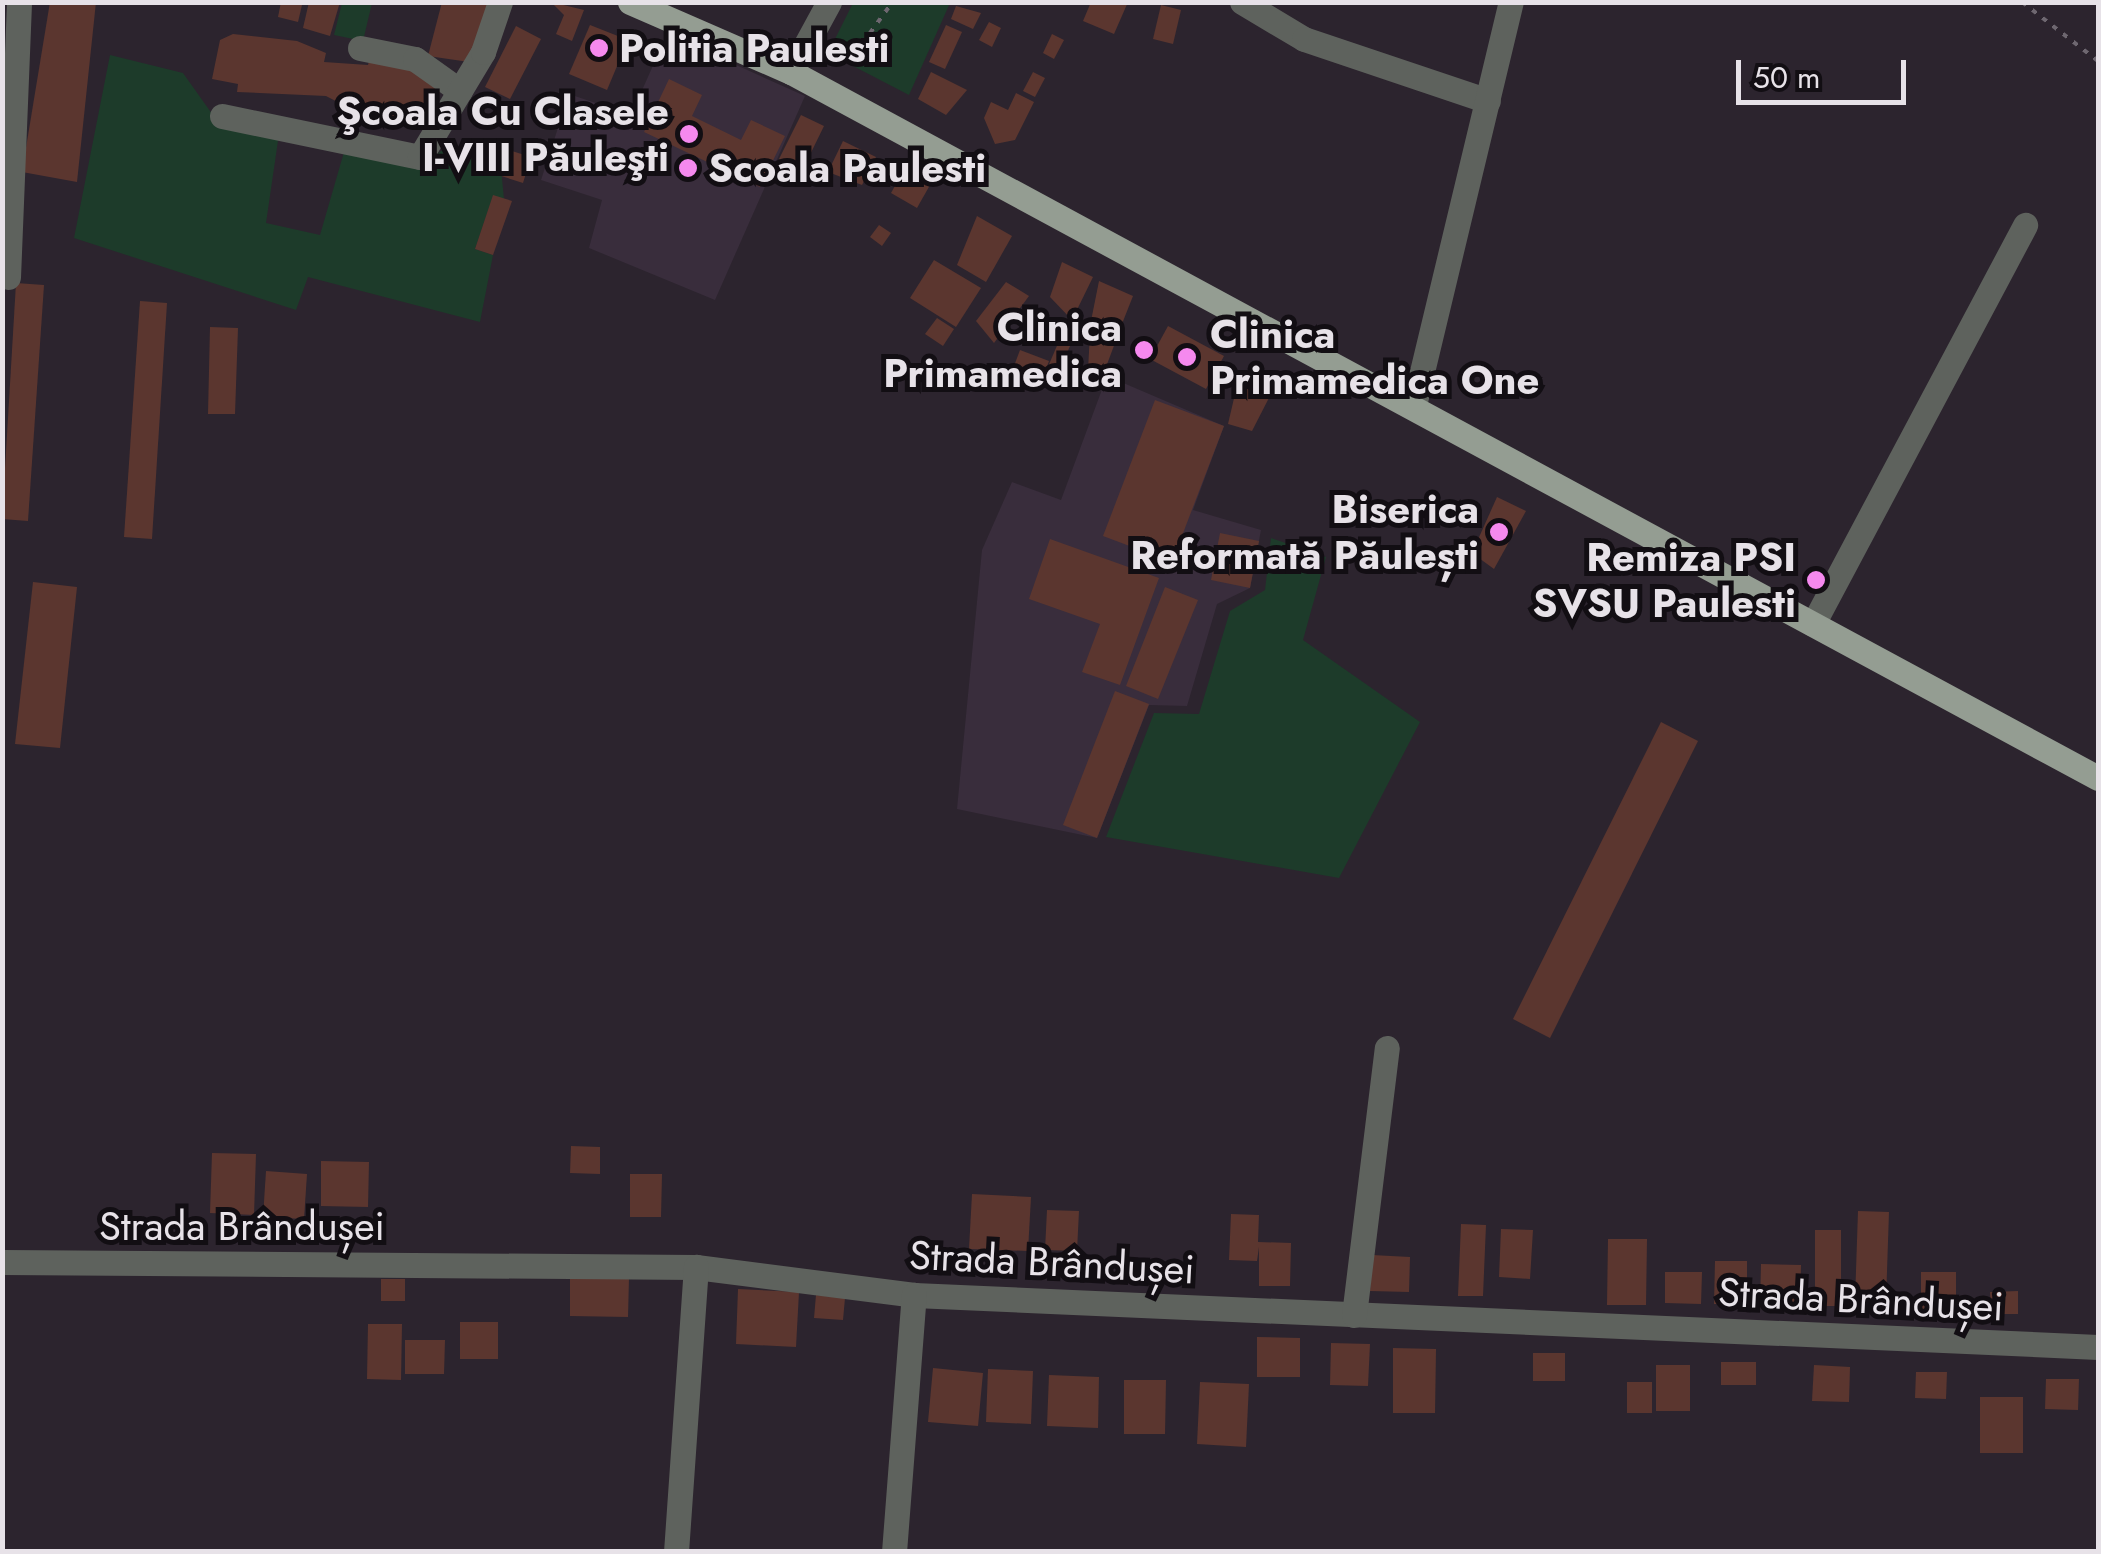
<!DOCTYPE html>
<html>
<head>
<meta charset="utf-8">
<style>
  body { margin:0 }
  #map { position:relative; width:2101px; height:1554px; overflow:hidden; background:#2c242e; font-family:Jost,sans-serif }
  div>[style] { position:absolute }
  .built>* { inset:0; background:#392d3c }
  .green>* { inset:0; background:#1d3b2a }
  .building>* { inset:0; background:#5b362f }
  .path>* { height:4px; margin-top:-2px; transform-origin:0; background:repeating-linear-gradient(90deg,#6e6770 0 5px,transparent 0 13px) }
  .minor>* { height:25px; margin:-12.5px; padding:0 12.5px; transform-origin:12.5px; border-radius:12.5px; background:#5e625d }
  .major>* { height:25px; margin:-12.5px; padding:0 12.5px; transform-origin:12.5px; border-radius:12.5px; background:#949d92 }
  .dots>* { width:28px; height:28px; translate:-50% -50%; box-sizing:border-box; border:5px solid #120e13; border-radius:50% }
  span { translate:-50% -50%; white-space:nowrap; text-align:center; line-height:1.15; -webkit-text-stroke:10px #120e13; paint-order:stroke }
  .poi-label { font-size:40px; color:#e7e2e8; font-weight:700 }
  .left { translate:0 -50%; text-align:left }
  .right { translate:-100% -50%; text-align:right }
  .street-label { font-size:40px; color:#e7e2e8 }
  .frame { position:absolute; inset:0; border:5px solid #e7e2e8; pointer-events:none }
  .scale { position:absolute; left:1736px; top:60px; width:170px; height:45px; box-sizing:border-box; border:5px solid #e7e2e8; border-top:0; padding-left:12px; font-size:30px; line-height:35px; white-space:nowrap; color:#e7e2e8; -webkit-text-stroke:8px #120e13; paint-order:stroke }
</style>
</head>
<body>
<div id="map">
  <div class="built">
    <i style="clip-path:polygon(667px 34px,805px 96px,715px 300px,589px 248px,602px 200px,541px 180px,569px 94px,631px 115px)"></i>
    <i style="clip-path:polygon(1107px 376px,1224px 426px,1193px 510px,1261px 530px,1250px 588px,1217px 604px,1187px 706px,1149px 705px,1097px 838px,957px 809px,982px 550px,1012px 482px,1061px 500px)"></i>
  </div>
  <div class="green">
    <i style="clip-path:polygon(342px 3px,372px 3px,363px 41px,334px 35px)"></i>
    <i style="clip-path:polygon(853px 3px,950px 3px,909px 95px,828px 53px)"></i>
    <i style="clip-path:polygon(110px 55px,183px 73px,215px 118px,279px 134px,266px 223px,320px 235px,344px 152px,420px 169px,449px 144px,500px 158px,504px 199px,493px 196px,475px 249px,493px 255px,480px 322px,308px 277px,296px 310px,74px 238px)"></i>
    <i style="clip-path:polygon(1271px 538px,1326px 557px,1303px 640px,1420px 722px,1339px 878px,1106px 837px,1154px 713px,1199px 714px,1230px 611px,1265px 590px)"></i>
  </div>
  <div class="building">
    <i style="clip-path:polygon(50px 2px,96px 2px,77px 182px,22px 172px)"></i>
    <i style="clip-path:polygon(281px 2px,302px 5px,298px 22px,278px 17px)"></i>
    <i style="clip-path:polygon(309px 2px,340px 2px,330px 36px,303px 28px)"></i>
    <i style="clip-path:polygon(442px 2px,492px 2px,469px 62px,428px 56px)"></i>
    <i style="clip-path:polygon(551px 2px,584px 10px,572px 41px,556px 34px,564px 15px)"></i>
    <i style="clip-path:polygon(1091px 2px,1128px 2px,1114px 34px,1083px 21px)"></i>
    <i style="clip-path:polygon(1161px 5px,1181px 10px,1173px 44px,1153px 39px)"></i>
    <i style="clip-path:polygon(956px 6px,981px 13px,973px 29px,951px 19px)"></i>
    <i style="clip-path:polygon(989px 22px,1001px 28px,992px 47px,979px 40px)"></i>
    <i style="clip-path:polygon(590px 25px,628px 40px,607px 90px,569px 74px)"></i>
    <i style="clip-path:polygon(946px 25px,962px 32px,945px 69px,929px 62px)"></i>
    <i style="clip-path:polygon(516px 26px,541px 39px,510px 99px,485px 87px)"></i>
    <i style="clip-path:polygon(233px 34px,297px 41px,326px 53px,324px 62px,368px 65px,370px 57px,434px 76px,441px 85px,432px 133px,362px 112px,348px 117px,349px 108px,326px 96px,237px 92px,238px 84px,212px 79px,220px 40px)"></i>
    <i style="clip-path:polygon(1052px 34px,1064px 40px,1054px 59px,1043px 53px)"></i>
    <i style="clip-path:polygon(931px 72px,967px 90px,946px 115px,918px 99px)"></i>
    <i style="clip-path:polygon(1033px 72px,1045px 78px,1035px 97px,1023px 91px)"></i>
    <i style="clip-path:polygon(669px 79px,702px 95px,692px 116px,741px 140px,751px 120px,785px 136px,760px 187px,644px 132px)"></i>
    <i style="clip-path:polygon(1016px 93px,1034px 102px,1015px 140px,995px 144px,984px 118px,991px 102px,1008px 110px)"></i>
    <i style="clip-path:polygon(801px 115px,824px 126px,802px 171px,779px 159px)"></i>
    <i style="clip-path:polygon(481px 141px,531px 157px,523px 183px,495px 174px,500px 158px,478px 151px)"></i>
    <i style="clip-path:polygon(843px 141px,876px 157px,862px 185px,828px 172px)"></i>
    <i style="clip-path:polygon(904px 170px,930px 185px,917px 208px,891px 193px)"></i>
    <i style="clip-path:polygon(493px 195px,512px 201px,493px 255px,475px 249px)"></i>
    <i style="clip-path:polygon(977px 216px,1012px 236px,986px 282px,957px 265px)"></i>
    <i style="clip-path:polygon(879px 225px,891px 233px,882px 246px,870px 237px)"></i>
    <i style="clip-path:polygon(934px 260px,981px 288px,956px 327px,910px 298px)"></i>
    <i style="clip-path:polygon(1062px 262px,1093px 277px,1072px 320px,1050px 297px)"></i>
    <i style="clip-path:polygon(1099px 281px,1133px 296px,1116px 339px,1089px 331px)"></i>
    <i style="clip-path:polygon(1006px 282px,1029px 296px,994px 343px,976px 321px)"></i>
    <i style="clip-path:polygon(16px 283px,44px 285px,28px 521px,2px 519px)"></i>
    <i style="clip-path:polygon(140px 301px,167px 303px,152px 539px,124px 537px)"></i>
    <i style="clip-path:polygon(937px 318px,954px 329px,943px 346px,925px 334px)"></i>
    <i style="clip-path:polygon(1168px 326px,1224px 356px,1206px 389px,1150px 359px)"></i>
    <i style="clip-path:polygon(210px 327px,238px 328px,235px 414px,208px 414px)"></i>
    <i style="clip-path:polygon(1090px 333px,1115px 343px,1103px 375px,1088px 370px)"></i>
    <i style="clip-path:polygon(1062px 334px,1073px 339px,1058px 374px,1047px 369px)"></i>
    <i style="clip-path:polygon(1020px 350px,1049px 361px,1043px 377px,1014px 366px)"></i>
    <i style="clip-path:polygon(1239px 377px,1272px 392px,1252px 431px,1228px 424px)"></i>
    <i style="clip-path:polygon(1155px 400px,1224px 426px,1172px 562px,1103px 536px)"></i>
    <i style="clip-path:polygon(1497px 497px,1526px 511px,1494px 569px,1472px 553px)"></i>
    <i style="clip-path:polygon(1220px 533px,1259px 541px,1250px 588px,1211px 580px)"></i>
    <i style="clip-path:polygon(1050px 539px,1159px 578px,1120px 685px,1082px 672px,1100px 624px,1029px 599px)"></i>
    <i style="clip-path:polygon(33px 582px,77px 587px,60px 748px,15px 744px)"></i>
    <i style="clip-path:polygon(1165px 587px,1198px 600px,1158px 699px,1126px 686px)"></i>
    <i style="clip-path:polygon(1115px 691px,1149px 704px,1097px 838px,1063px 825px)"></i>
    <i style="clip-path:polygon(1661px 722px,1698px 741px,1550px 1038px,1513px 1019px)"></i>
    <i style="clip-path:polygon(571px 1146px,600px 1147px,600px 1174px,570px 1173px)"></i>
    <i style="clip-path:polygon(212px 1153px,256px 1154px,254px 1215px,210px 1213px)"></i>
    <i style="clip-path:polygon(321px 1161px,369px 1162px,368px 1207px,321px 1206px)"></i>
    <i style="clip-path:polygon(266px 1171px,307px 1174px,304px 1219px,263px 1217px)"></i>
    <i style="clip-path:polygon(630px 1174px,662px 1174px,661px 1217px,630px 1217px)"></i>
    <i style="clip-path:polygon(972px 1194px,1031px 1197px,1028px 1251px,969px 1249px)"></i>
    <i style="clip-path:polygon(1047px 1210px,1079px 1211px,1077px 1251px,1045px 1250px)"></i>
    <i style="clip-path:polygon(1858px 1211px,1889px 1212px,1886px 1301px,1855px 1301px)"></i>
    <i style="clip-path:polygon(1231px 1214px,1259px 1215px,1258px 1242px,1291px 1243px,1290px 1286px,1259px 1286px,1259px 1247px,1257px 1261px,1229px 1260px)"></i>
    <i style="clip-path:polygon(1461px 1224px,1486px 1225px,1483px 1296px,1458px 1296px)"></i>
    <i style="clip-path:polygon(1501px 1229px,1533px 1230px,1530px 1279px,1499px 1277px)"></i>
    <i style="clip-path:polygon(1815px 1230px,1841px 1230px,1841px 1306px,1815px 1306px)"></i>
    <i style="clip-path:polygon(1608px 1239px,1647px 1239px,1646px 1305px,1607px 1305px)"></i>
    <i style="clip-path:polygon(1372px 1255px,1410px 1257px,1409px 1292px,1370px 1291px)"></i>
    <i style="clip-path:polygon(1715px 1261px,1747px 1261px,1747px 1304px,1714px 1304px)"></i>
    <i style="clip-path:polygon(1761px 1264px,1801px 1265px,1800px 1307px,1760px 1306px)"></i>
    <i style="clip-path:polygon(1665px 1272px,1702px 1272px,1701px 1304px,1665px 1303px)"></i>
    <i style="clip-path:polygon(1921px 1272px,1956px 1272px,1956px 1314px,1921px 1314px)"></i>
    <i style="clip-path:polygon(570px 1278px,629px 1278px,628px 1317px,570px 1316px)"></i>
    <i style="clip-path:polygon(381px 1279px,405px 1279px,405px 1301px,381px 1301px)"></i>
    <i style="clip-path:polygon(738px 1289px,799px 1292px,796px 1347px,736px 1344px)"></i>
    <i style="clip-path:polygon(2018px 1291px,2018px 1314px,1991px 1314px,1990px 1292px)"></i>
    <i style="clip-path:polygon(816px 1295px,845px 1298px,843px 1320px,814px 1318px)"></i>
    <i style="clip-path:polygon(460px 1322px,498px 1322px,498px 1359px,460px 1359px)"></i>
    <i style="clip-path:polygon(368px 1324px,402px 1324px,401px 1380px,367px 1379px)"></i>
    <i style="clip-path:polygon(1257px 1337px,1300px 1338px,1300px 1377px,1257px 1377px)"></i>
    <i style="clip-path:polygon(405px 1340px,445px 1340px,444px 1374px,405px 1374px)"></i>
    <i style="clip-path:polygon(1331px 1343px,1370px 1344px,1368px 1386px,1330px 1385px)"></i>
    <i style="clip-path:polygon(1393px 1348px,1436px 1349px,1435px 1413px,1393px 1413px)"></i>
    <i style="clip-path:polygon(1533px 1353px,1565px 1353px,1565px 1381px,1533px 1381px)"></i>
    <i style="clip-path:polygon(1721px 1362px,1756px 1362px,1756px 1385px,1721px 1385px)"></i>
    <i style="clip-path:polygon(1656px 1365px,1690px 1365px,1690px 1411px,1656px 1411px)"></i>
    <i style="clip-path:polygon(1814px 1365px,1850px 1367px,1849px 1402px,1812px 1401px)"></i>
    <i style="clip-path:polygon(933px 1368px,983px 1373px,978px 1426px,928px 1422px)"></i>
    <i style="clip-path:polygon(988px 1369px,1033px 1371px,1031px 1424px,986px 1422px)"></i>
    <i style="clip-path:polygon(1916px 1372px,1947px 1372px,1946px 1399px,1915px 1398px)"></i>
    <i style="clip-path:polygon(1049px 1375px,1099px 1377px,1098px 1428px,1047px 1426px)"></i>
    <i style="clip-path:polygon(2046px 1379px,2079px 1379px,2078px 1410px,2045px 1409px)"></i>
    <i style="clip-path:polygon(1124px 1380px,1166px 1380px,1165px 1434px,1124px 1434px)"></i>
    <i style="clip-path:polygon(1200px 1382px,1249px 1384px,1246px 1447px,1197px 1444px)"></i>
    <i style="clip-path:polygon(1627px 1382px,1652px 1382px,1652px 1413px,1627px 1413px)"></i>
    <i style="clip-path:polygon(1980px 1397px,2023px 1397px,2023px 1453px,1980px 1453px)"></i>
  </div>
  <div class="path">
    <i style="left:2022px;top:2px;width:96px;rotate:37.8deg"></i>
    <i style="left:870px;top:33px;width:34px;rotate:-54deg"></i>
  </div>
  <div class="minor">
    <i style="left:1242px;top:2px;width:72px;rotate:30.8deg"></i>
    <i style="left:1304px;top:39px;width:194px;rotate:18.6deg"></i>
    <i style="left:360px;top:48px;width:56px;rotate:11.3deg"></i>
    <i style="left:415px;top:59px;width:55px;rotate:35.4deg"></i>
    <i style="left:791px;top:72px;width:80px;rotate:-61.5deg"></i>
    <i style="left:222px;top:116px;width:202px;rotate:11.7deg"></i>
    <i style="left:420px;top:157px;width:122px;rotate:-59deg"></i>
    <i style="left:483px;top:52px;width:53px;rotate:-71.2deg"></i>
    <i style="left:8px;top:277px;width:275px;rotate:-87.7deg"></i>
    <i style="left:1414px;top:405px;width:415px;rotate:-76.5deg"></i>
    <i style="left:1813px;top:624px;width:452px;rotate:-62deg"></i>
    <i style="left:2px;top:1262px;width:694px;rotate:0.41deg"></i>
    <i style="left:696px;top:1267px;width:220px;rotate:7.3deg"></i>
    <i style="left:914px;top:1295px;width:1185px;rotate:2.51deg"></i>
    <i style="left:1354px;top:1315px;width:269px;rotate:-83deg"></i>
    <i style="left:676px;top:1552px;width:286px;rotate:-86deg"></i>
    <i style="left:894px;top:1552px;width:258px;rotate:-85.6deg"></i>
  </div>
  <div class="major">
    <i style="left:630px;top:2px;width:176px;rotate:23.5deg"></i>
    <i style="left:791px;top:72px;width:1485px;rotate:28.38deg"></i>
  </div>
  <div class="dots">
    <i style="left:599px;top:48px;background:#f589ee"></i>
    <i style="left:689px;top:134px;background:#f589ee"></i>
    <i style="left:688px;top:168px;background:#f589ee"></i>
    <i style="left:1144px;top:350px;background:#f589ee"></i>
    <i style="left:1187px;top:357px;background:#f589ee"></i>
    <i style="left:1499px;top:532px;background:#f589ee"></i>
    <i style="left:1816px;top:580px;background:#f589ee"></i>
  </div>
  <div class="poi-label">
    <span class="left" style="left:619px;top:48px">Politia Paulesti</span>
    <span class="right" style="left:669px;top:134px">Şcoala Cu Clasele<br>I-VIII Păuleşti</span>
    <span class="left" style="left:708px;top:168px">Scoala Paulesti</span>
    <span class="right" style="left:1122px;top:350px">Clinica<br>Primamedica</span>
    <span class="left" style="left:1210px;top:357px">Clinica<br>Primamedica One</span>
    <span class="right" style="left:1479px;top:532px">Biserica<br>Reformată Păulești</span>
    <span class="right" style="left:1796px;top:580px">Remiza PSI<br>SVSU Paulesti</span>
  </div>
  <div class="street-label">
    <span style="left:242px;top:1226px">Strada Brândușei</span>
    <span style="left:1052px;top:1262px;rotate:3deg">Strada Brândușei</span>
    <span style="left:1861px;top:1299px;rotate:3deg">Strada Brândușei</span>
  </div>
  <div class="frame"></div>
  <div class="scale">50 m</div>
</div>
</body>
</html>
